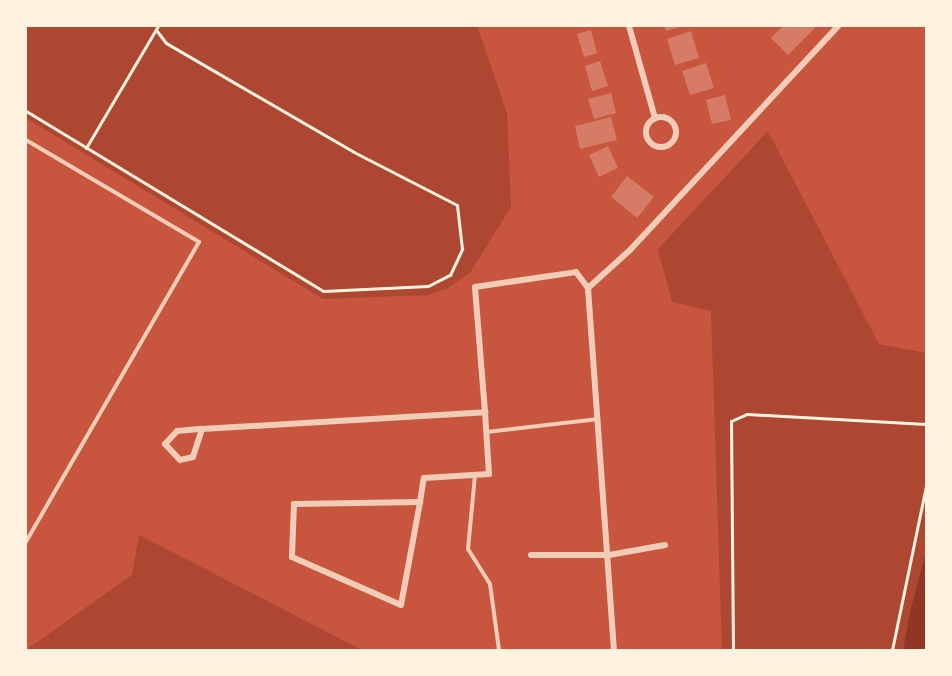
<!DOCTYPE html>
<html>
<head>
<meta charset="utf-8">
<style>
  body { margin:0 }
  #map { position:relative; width:952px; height:676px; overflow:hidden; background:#c8553d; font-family:"Golos Text",sans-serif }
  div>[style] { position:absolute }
  .green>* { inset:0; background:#ae4732 }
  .water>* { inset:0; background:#8f3625 }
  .building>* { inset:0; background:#d67c66 }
  .path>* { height:3px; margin:-1.5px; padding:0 1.5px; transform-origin:1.5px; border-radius:1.5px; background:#fff3e0 }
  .service>* { height:4px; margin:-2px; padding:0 2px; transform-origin:2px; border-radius:2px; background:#f1ccb7 }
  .minor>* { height:6px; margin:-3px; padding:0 3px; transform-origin:3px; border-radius:3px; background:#f1ccb7 }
  .minor>.ring { margin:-3px; padding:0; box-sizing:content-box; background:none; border:6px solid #f1ccb7; border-radius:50% }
  span { translate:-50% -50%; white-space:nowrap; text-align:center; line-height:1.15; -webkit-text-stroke:6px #fff3e0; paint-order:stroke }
  .frame { position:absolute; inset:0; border:27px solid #fff3e0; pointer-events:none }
</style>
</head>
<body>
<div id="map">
  <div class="green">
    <i style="clip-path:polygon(26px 26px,477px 26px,507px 113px,511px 207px,470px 273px,446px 289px,428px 295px,323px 299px,26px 118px)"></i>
    <i style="clip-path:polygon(768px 131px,879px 344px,926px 353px,926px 650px,722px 650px,711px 311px,672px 302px,658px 249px)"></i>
    <i style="clip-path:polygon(139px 535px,362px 650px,26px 650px,132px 575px)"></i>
  </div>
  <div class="water">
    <i style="clip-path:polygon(926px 552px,926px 650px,903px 650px,911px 608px)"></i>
  </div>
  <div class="building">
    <i style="clip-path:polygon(664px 26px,684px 26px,666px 31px)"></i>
    <i style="clip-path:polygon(783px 26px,817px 26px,788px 55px,771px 38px)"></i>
    <i style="clip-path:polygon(591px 30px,597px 53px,584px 57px,577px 34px)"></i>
    <i style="clip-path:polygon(691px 31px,699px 58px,675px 65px,667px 39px)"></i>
    <i style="clip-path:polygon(600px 61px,608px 86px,592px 91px,585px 66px)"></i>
    <i style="clip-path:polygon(706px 63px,714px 88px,690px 95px,682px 71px)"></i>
    <i style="clip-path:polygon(611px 93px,616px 113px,594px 119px,588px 99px)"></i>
    <i style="clip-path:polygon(725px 95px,731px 120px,712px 124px,706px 100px)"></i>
    <i style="clip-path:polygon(611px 117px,617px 140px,580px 149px,575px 126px)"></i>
    <i style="clip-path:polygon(608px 146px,618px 168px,599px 177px,589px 155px)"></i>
    <i style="clip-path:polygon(627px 176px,654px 197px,637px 218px,611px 197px)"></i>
  </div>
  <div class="path">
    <i style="left:26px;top:111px;width:347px;rotate:31.2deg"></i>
    <i style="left:323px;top:291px;width:105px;rotate:-2.7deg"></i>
    <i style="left:428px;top:286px;width:25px;rotate:-27deg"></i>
    <i style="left:450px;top:275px;width:29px;rotate:-65deg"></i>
    <i style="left:462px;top:249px;width:44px;rotate:-96.5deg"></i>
    <i style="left:457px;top:205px;width:116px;rotate:-152.8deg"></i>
    <i style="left:354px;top:152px;width:217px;rotate:-149.9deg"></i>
    <i style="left:166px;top:43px;width:15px;rotate:-127deg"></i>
    <i style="left:86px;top:148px;width:142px;rotate:-59.5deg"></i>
    <i style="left:733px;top:650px;width:229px;rotate:-90.5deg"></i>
    <i style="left:731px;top:421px;width:17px;rotate:-24deg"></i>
    <i style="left:747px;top:414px;width:179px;rotate:3.2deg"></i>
    <i style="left:892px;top:650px;width:167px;rotate:-78.3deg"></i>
  </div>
  <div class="service">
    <i style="left:26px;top:140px;width:201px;rotate:30.5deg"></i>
    <i style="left:199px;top:242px;width:346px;rotate:120deg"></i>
    <i style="left:487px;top:432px;width:112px;rotate:-6.7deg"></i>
    <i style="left:475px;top:475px;width:74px;rotate:95.4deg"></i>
    <i style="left:468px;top:549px;width:41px;rotate:57.8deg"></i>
    <i style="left:490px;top:584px;width:67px;rotate:82.2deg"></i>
  </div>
  <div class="minor">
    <i style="left:629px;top:26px;width:96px;rotate:74.2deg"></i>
    <i class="ring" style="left:646px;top:117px;width:24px;height:24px"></i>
    <i style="left:588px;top:288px;width:57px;rotate:-42.1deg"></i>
    <i style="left:630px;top:250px;width:306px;rotate:-47.1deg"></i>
    <i style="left:202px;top:429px;width:29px;rotate:108deg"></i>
    <i style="left:193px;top:457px;width:13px;rotate:167deg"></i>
    <i style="left:180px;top:460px;width:22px;rotate:-133deg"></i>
    <i style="left:165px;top:444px;width:18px;rotate:-47deg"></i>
    <i style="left:177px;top:431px;width:25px;rotate:-5deg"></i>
    <i style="left:202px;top:429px;width:284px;rotate:-3.4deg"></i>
    <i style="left:485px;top:412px;width:125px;rotate:-94.6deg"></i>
    <i style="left:475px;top:287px;width:102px;rotate:-8.4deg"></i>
    <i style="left:576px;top:272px;width:20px;rotate:53deg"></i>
    <i style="left:588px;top:288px;width:363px;rotate:85.9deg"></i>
    <i style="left:420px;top:502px;width:126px;rotate:179.1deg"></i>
    <i style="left:294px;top:504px;width:53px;rotate:92.2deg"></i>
    <i style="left:292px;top:557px;width:119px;rotate:23.8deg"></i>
    <i style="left:401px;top:605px;width:105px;rotate:-79.5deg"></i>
    <i style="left:420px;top:502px;width:24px;rotate:-81deg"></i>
    <i style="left:424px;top:478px;width:65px;rotate:-3.5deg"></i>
    <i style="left:489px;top:474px;width:62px;rotate:-93.7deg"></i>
    <i style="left:531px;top:555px;width:78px"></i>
    <i style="left:609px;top:555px;width:57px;rotate:-10.1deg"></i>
  </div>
  <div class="frame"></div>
</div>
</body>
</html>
